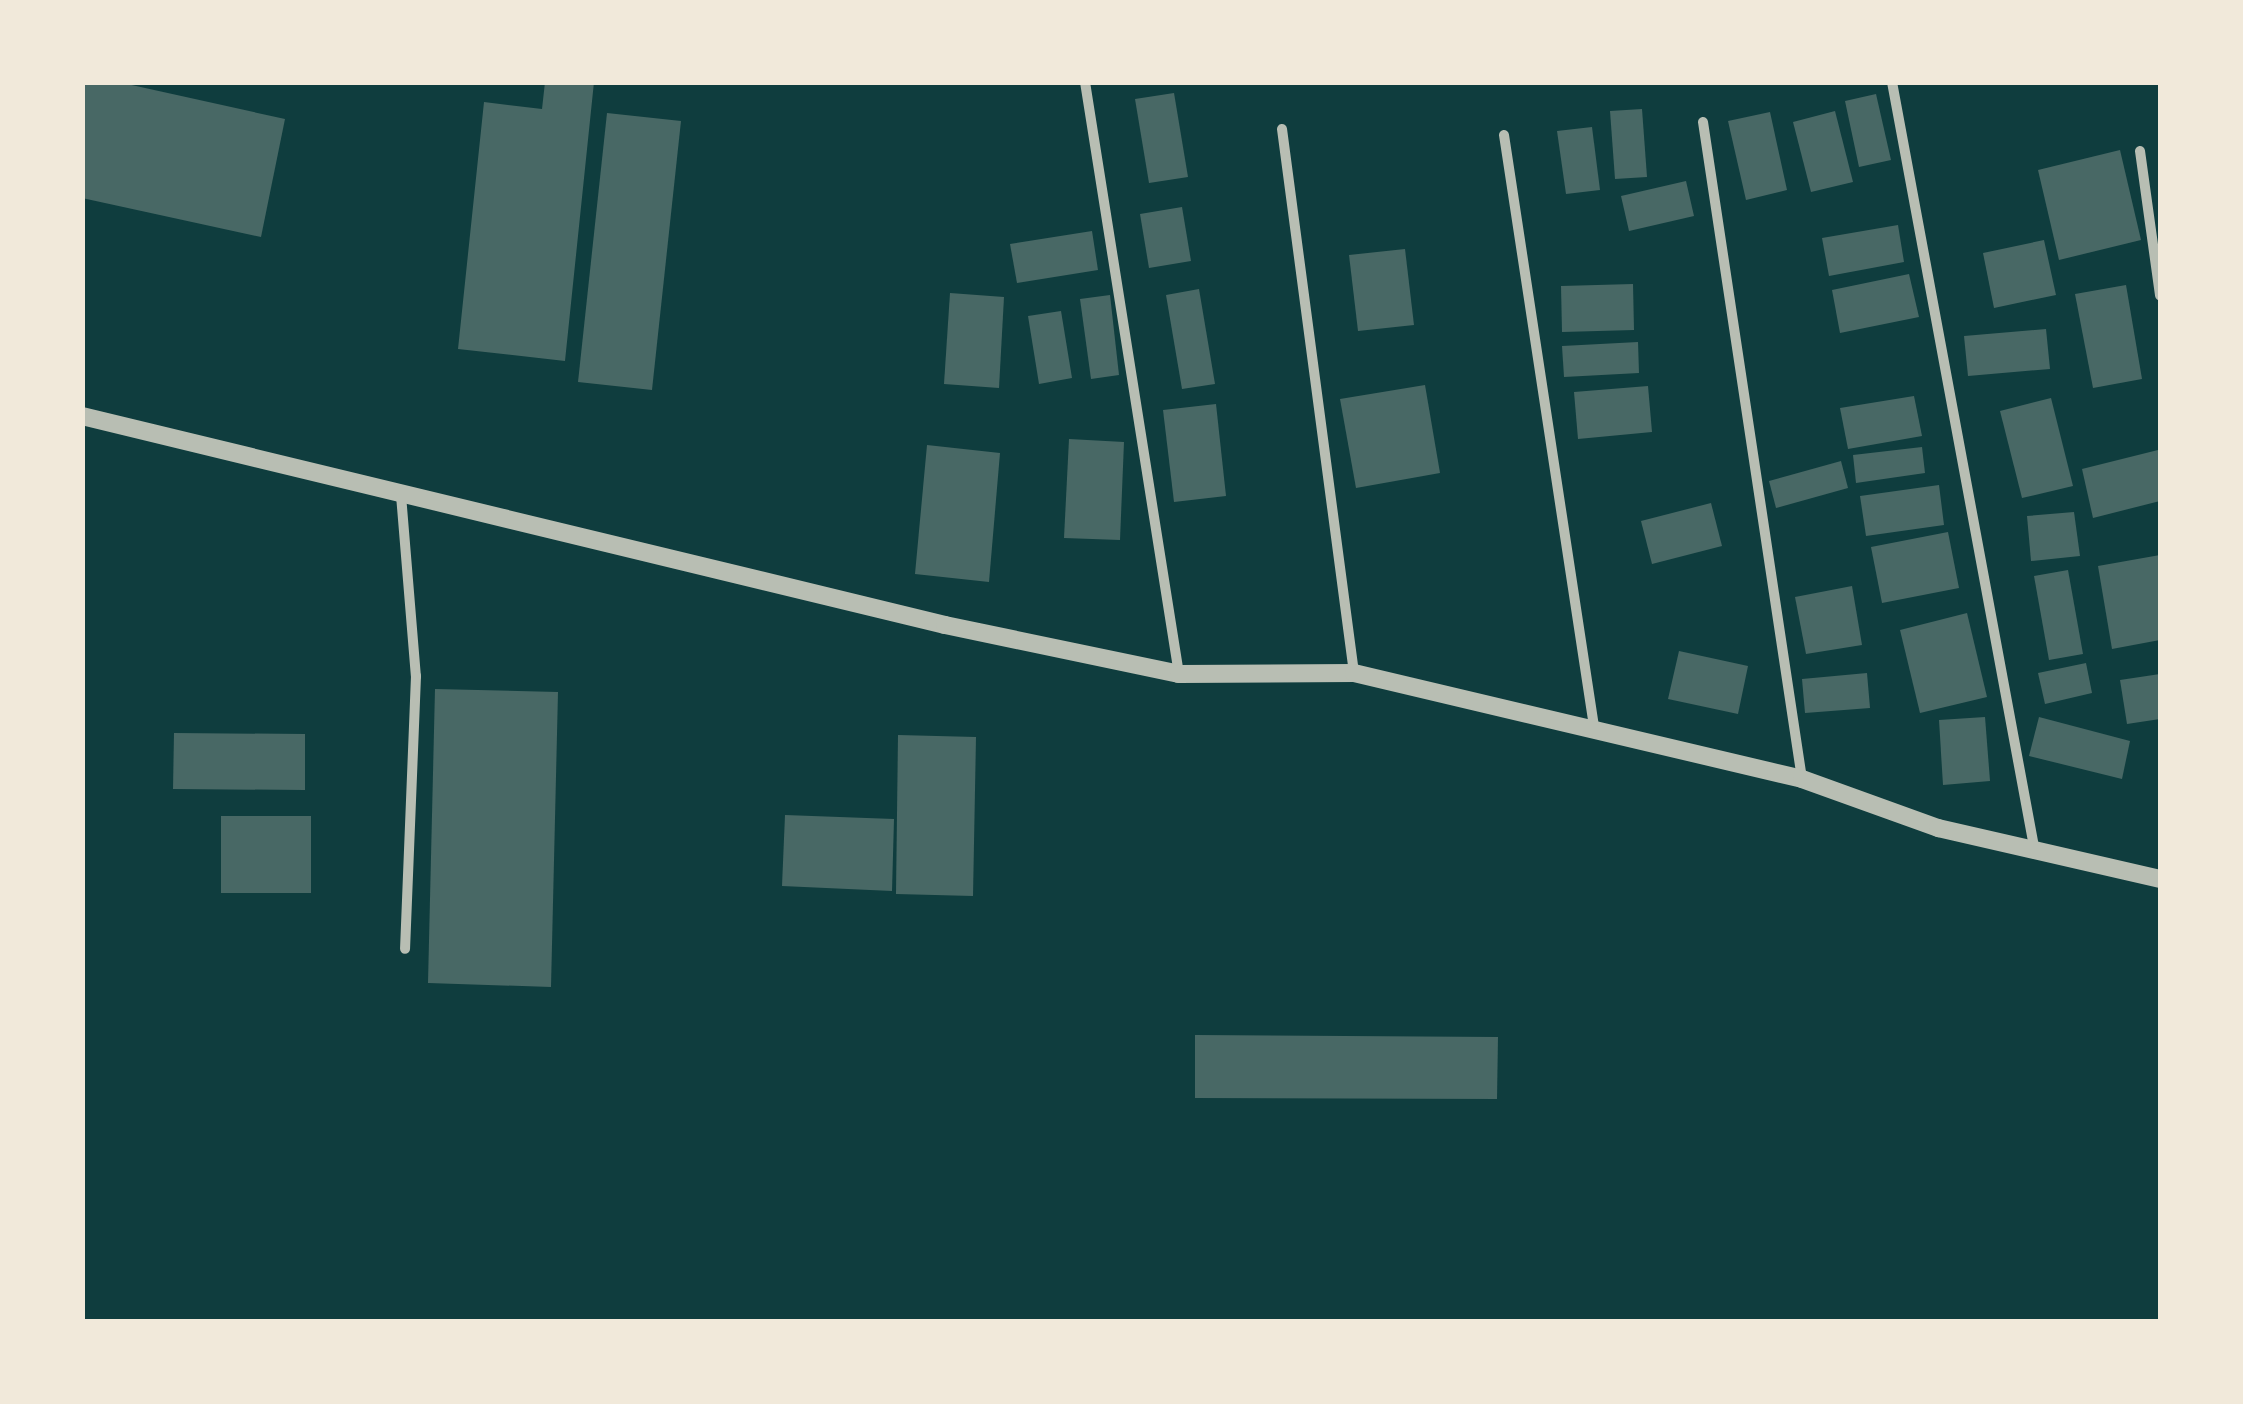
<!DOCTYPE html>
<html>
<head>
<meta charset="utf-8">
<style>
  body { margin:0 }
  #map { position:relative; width:2243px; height:1404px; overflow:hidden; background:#0f3d3e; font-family:"DM Sans",sans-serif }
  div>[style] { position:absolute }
  .building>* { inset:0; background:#486865 }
  .minor>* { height:10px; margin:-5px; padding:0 5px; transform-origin:5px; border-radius:5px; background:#b8beb3 }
  .tertiary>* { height:18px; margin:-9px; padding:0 9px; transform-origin:9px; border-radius:9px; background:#b8beb3 }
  span { translate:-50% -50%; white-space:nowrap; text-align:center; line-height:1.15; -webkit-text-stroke:8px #f1e9da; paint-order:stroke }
  .frame { position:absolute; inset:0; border:85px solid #f1e9da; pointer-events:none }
</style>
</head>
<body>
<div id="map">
  <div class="building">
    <i style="clip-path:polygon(82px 82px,118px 82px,285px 119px,261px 237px,82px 198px)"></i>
    <i style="clip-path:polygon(545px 82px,594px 82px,565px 361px,458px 349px,484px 102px,542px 109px)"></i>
    <i style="clip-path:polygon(1174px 93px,1188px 177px,1149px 183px,1135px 99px)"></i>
    <i style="clip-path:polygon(1876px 94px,1891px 160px,1859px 167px,1845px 101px)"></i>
    <i style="clip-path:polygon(1642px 109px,1647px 177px,1615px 179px,1610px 111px)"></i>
    <i style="clip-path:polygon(1835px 111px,1853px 182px,1811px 192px,1793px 122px)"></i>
    <i style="clip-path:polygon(1770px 112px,1787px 190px,1746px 200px,1728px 121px)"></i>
    <i style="clip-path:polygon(607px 113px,681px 121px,652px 390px,578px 382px)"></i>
    <i style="clip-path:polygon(1592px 127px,1600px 190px,1566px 194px,1557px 131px)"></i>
    <i style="clip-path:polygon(2120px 150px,2141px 240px,2059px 260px,2038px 170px)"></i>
    <i style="clip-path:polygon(1686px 181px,1694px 216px,1629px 231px,1621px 196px)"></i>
    <i style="clip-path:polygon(1182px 207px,1191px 261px,1149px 268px,1140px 214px)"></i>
    <i style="clip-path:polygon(1898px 225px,1904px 262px,1829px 276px,1822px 238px)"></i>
    <i style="clip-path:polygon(1092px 231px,1098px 270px,1017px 283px,1010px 244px)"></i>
    <i style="clip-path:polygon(2044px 240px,2056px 295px,1994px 308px,1983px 253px)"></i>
    <i style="clip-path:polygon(1405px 249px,1414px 325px,1358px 331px,1349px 255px)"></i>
    <i style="clip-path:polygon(1909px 274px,1919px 317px,1840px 333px,1832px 290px)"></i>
    <i style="clip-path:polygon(1633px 284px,1634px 330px,1562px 332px,1561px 286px)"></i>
    <i style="clip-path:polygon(2126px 285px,2142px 379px,2093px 388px,2075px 294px)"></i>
    <i style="clip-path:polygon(1199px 289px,1215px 384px,1182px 389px,1166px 295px)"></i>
    <i style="clip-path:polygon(950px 293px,1004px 297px,999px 388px,944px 384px)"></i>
    <i style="clip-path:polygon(1110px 295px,1119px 375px,1091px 379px,1080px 299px)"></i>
    <i style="clip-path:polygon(1061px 311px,1072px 378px,1039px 384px,1028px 316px)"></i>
    <i style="clip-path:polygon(2046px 329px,2050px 369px,1968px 376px,1964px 336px)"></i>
    <i style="clip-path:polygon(1638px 342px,1639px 373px,1564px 377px,1562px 346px)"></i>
    <i style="clip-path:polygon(1425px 385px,1440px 473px,1356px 488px,1340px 399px)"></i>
    <i style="clip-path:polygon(1648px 386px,1652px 432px,1578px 439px,1574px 392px)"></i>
    <i style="clip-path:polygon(1914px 396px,1922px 436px,1848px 449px,1840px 408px)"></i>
    <i style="clip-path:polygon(2051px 398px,2073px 486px,2022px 498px,2000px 411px)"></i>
    <i style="clip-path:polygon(1216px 404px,1226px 496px,1174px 502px,1163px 410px)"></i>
    <i style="clip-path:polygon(1069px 439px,1124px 442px,1120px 540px,1064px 538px)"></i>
    <i style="clip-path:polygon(927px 445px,1000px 453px,989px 582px,915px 574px)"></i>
    <i style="clip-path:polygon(1922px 447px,1925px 473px,1856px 483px,1853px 455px)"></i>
    <i style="clip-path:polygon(2158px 450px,2160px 501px,2093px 518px,2082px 469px)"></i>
    <i style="clip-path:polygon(1841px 461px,1848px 488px,1776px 508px,1769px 481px)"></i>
    <i style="clip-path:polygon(1939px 485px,1944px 525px,1866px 536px,1860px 496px)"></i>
    <i style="clip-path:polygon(1711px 503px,1722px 546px,1652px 564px,1641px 521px)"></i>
    <i style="clip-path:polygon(2074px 512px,2080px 556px,2031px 561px,2027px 516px)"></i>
    <i style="clip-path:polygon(1948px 532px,1959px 588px,1882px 603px,1871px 547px)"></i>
    <i style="clip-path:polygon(2160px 555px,2160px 640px,2112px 649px,2098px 566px)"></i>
    <i style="clip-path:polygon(2068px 570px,2083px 654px,2049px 660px,2034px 576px)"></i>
    <i style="clip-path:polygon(1852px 586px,1862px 645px,1806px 654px,1795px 597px)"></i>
    <i style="clip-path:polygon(1967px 613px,1987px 697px,1920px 713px,1900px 630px)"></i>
    <i style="clip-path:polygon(1679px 651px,1748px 666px,1738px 714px,1668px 699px)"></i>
    <i style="clip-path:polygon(2086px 663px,2092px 693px,2045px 704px,2038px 673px)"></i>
    <i style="clip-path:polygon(1867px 673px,1870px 708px,1805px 713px,1802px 679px)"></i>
    <i style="clip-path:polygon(2160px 674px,2160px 719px,2127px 724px,2120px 680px)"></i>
    <i style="clip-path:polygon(435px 689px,558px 692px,551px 987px,428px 983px)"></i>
    <i style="clip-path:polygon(1985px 717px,1990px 781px,1943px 785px,1939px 720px)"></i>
    <i style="clip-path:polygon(2039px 717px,2130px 741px,2122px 779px,2029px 756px)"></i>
    <i style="clip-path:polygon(174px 733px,305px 734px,305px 790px,173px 789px)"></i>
    <i style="clip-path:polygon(898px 735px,976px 737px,973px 896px,896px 894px)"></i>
    <i style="clip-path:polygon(785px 815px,894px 819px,892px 891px,782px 886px)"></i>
    <i style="clip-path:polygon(221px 816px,311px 816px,311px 893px,221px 893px)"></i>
    <i style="clip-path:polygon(1195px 1035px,1498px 1037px,1497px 1099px,1195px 1098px)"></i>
  </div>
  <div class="minor">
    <i style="left:1085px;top:82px;width:599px;rotate:80.98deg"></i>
    <i style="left:1892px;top:82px;width:783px;rotate:79.48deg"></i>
    <i style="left:1703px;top:122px;width:664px;rotate:81.43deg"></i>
    <i style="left:1282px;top:129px;width:549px;rotate:82.46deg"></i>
    <i style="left:1504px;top:135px;width:605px;rotate:81.35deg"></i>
    <i style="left:2140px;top:151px;width:146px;rotate:82.1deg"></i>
    <i style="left:401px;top:495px;width:182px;rotate:85.3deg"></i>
    <i style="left:416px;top:676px;width:273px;rotate:92.3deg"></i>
  </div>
  <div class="tertiary">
    <i style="left:82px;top:416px;width:888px;rotate:13.61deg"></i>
    <i style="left:945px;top:625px;width:239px;rotate:11.8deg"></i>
    <i style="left:1179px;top:674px;width:175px;rotate:-0.3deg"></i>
    <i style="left:1354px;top:673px;width:460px;rotate:13.3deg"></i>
    <i style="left:1802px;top:779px;width:145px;rotate:19.8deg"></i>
    <i style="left:1938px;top:828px;width:228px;rotate:12.9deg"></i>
  </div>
  <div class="frame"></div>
</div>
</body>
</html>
